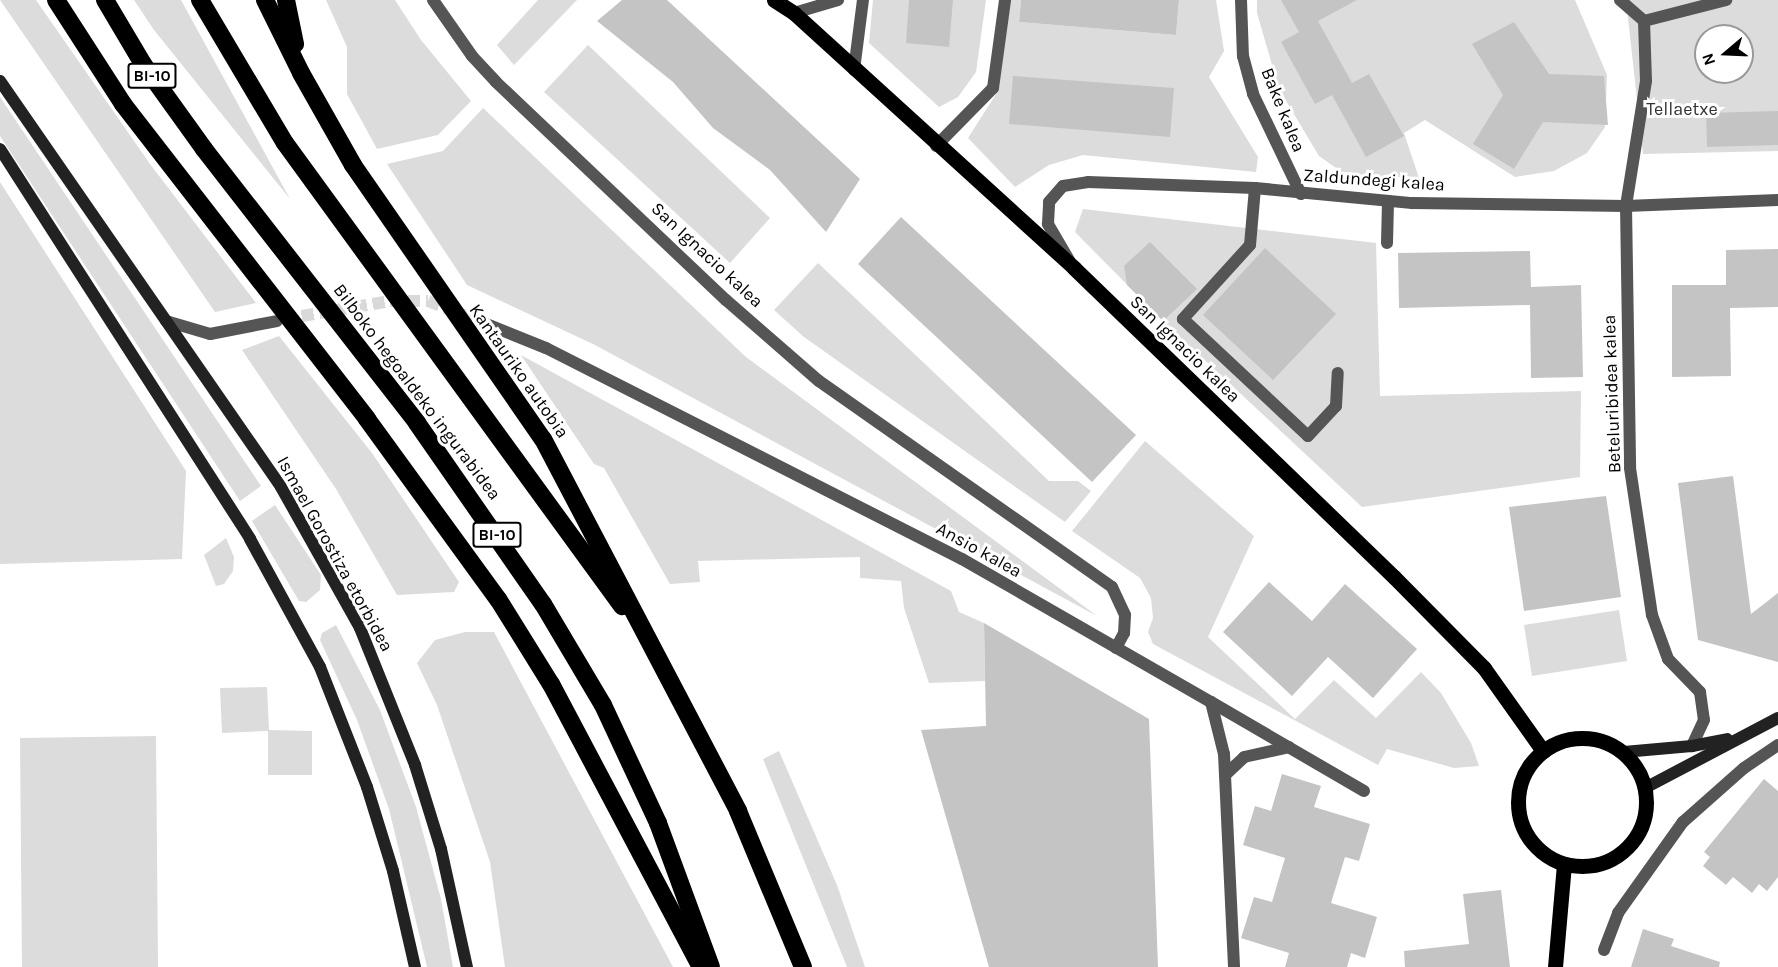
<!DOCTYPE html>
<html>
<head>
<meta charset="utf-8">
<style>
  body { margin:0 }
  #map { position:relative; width:1778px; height:967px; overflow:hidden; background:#fff; font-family:Karla,sans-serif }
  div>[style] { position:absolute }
  .green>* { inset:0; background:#dcdcdc }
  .building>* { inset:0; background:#c4c4c4 }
  .street-tunnel>* { height:12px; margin-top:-6px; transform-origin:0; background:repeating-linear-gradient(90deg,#d9d9d9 0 12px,transparent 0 18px) }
  .street>* { height:12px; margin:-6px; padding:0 6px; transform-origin:6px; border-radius:6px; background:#555 }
  .secondary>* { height:12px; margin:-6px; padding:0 6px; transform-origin:6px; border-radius:6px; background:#222 }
  .primary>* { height:15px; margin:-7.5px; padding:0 7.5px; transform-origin:7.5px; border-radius:7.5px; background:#000 }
  .primary>.ring { margin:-7.5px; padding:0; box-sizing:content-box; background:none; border:15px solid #000; border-radius:50% }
  .highway>* { height:18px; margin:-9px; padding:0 9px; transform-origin:9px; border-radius:9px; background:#000 }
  span { translate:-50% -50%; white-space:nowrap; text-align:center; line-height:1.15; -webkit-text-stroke:6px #fff; paint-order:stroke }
  .shield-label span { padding:2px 4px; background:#fff; border:2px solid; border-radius:4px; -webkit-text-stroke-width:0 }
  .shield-label { font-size:16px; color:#000; font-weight:700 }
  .park-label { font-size:18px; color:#333 }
  .street-label { font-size:18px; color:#000 }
  .north { position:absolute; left:1694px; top:24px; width:60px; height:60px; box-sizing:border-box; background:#fff; border:2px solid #999; border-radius:50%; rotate:251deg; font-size:16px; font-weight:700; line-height:24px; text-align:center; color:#000 }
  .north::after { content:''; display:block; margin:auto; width:21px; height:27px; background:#000; clip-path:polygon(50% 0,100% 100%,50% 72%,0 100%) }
</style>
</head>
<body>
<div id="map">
  <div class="green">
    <i style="clip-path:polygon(0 0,36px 0,150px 164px,256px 303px,215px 312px)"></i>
    <i style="clip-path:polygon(134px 0,181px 0,290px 199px,154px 30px)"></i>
    <i style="clip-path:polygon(326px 0,395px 0,421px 40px,471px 101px,438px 135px,377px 149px,347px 94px,347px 47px)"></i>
    <i style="clip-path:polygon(538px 0,577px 0,514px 65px,497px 45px)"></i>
    <i style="clip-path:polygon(873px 0,986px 0,976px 72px,958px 97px,939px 107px,869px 43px)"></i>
    <i style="clip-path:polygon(1008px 0,1021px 0,1019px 22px,1176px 35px,1179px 0,1216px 0,1224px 51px,1209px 77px,1258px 157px,1256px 172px,1083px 155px,1049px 165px,1015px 187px,968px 138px,998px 91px)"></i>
    <i style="clip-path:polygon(1257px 0,1575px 0,1607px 75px,1605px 127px,1587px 153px,1554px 171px,1515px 177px,1425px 120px,1404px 133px,1419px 178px,1346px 175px,1319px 156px,1279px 89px,1257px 13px)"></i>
    <i style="clip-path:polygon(evenodd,1621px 0,1778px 0,1778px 151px,1643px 154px,1627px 9px,1621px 0,1706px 36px,1742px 36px,1742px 72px,1706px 72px,1706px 36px)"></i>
    <i style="clip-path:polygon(588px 45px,770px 218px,730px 263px,544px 92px)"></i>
    <i style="clip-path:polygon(0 97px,261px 486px,240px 501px,0 136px)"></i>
    <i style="clip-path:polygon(483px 108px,746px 357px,1097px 616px,595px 345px,467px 285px,387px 164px,443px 151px)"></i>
    <i style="clip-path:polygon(0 182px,186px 471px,182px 559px,0 564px)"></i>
    <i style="clip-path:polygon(1083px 209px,1376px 243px,1380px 396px,1581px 391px,1580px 477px,1362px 507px,1163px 321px,1075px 232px)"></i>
    <i style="clip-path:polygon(818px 263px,1049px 481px,1078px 481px,1091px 491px,1065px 522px,804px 337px,774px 310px)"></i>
    <i style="clip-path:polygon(279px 336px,372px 453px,459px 582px,454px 592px,397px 595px,336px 489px,242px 350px)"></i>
    <i style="clip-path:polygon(521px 355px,951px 591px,959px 612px,984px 623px,985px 681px,929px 683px,904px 608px,901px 581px,860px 578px,860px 557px,698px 561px,700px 582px,670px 584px,604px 468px,594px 464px)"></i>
    <i style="clip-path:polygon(1145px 441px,1254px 536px,1208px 637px,1295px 719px,1334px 680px,1376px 718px,1421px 672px,1441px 693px,1471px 743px,1479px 766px,1454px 768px,1387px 749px,1378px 765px,1153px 644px,1148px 632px,1153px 618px,1151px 598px,1140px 578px,1072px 531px)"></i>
    <i style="clip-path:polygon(275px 505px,321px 575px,320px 590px,306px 602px,299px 601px,252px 521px)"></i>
    <i style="clip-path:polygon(226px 538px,234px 557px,233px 571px,224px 584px,216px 586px,204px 555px)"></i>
    <i style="clip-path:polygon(1619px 610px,1627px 661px,1532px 676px,1524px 625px)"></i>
    <i style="clip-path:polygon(336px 625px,380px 710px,416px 807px,441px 899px,453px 967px,427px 967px,389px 809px,357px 720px,320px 640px,322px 633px)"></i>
    <i style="clip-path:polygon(465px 632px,494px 632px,673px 967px,505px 967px,490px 862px,437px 705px,417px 663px,435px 640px)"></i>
    <i style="clip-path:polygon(267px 687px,269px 730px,312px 731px,312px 775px,268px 775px,268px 731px,222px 733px,220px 688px)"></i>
    <i style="clip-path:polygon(156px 736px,158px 967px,22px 967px,20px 738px)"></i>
    <i style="clip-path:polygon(779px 751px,837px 885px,865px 967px,847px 967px,763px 759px)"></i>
  </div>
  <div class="building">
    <i style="clip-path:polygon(622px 0,667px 0,860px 179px,826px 232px,770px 170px,713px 128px,673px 82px,597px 21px)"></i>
    <i style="clip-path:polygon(909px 0,953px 0,949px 47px,906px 43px)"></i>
    <i style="clip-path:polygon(1021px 0,1179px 0,1176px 35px,1019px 22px)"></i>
    <i style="clip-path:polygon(1281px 0,1357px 0,1318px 21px,1352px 83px,1369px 74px,1404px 136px,1366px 157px,1332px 95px,1315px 104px,1281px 42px,1299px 32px)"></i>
    <i style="clip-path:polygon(1514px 22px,1549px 74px,1604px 76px,1608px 125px,1543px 122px,1514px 169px,1473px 144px,1503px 95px,1472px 44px)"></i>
    <i style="clip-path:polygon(1013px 76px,1174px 88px,1170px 137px,1009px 124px)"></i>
    <i style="clip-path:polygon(1778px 111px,1778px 145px,1707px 147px,1706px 113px)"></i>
    <i style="clip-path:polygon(901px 217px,1136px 435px,1092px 482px,858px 264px)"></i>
    <i style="clip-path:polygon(1150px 242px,1197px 289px,1163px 321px,1127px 285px,1124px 266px)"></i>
    <i style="clip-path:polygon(1265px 248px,1336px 314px,1273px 380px,1203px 315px)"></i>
    <i style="clip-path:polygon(1778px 249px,1778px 307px,1730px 308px,1731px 376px,1672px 377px,1672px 285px,1726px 285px,1726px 250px)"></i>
    <i style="clip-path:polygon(1530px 251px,1531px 287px,1581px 285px,1583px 377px,1531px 378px,1530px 305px,1399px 308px,1398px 253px)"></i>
    <i style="clip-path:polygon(1733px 476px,1751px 614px,1778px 593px,1778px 662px,1698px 640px,1678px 483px)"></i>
    <i style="clip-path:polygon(1606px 496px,1621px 597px,1524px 611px,1509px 507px)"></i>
    <i style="clip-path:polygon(1269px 582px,1312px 621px,1345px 584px,1417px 649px,1373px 698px,1328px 657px,1292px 696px,1223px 632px)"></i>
    <i style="clip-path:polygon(984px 623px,1149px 719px,1158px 967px,989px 967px,921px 730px,986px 726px)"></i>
    <i style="clip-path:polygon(1282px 774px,1321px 786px,1314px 807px,1370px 824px,1359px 861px,1345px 857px,1331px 903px,1377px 917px,1365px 958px,1351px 953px,1347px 967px,1285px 967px,1289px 953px,1241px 938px,1254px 897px,1272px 902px,1285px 858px,1243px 845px,1255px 806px,1271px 811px)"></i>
    <i style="clip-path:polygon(1764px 779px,1778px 791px,1778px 877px,1767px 891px,1759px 884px,1752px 893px,1733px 877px,1726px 885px,1703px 866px,1710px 857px,1704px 852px)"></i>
    <i style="clip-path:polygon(1501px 890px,1510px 967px,1405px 967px,1404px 951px,1469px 944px,1463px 894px)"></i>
    <i style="clip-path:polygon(1643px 929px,1674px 939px,1671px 946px,1720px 962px,1719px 967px,1631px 967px)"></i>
  </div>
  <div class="street-tunnel">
    <i style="left:284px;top:319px;width:108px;rotate:-9.6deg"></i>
    <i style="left:390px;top:301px;width:38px"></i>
    <i style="left:428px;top:301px;width:60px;rotate:21.4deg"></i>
  </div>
  <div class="street">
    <i style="left:433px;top:0;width:68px;rotate:55.1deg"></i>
    <i style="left:472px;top:56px;width:35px;rotate:47deg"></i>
    <i style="left:496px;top:82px;width:317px;rotate:43.5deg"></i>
    <i style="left:726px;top:300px;width:123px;rotate:41.1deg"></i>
    <i style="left:819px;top:381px;width:358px;rotate:35.1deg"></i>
    <i style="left:1112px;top:587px;width:31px;rotate:65deg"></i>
    <i style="left:1125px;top:615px;width:18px;rotate:93deg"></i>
    <i style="left:1124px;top:633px;width:17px;rotate:118deg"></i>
    <i style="left:1241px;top:0;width:56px;rotate:88deg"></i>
    <i style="left:1243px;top:56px;width:39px;rotate:75deg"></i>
    <i style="left:1253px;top:94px;width:111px;rotate:64.4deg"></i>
    <i style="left:1620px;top:0;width:32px;rotate:41deg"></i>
    <i style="left:1644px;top:21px;width:85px;rotate:-14.4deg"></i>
    <i style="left:794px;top:13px;width:46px;rotate:-16.5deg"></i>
    <i style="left:1644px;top:21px;width:60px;rotate:88.1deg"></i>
    <i style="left:1646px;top:81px;width:127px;rotate:99.1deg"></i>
    <i style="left:1626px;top:206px;width:262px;rotate:89.1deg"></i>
    <i style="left:1630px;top:468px;width:149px;rotate:81.5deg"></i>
    <i style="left:1652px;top:615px;width:47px;rotate:70deg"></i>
    <i style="left:1668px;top:659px;width:46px;rotate:45.9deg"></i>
    <i style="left:1700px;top:692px;width:28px;rotate:82deg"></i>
    <i style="left:1704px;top:720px;width:29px;rotate:115deg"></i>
    <i style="left:854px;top:70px;width:71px;rotate:-82.7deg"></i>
    <i style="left:936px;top:146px;width:81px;rotate:-45.5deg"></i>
    <i style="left:993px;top:88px;width:89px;rotate:-82.2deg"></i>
    <i style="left:1255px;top:188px;width:57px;rotate:95deg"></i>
    <i style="left:1250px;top:245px;width:100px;rotate:132.2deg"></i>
    <i style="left:1183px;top:319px;width:171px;rotate:43.1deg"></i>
    <i style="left:1308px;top:436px;width:41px;rotate:-47deg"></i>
    <i style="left:1336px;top:406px;width:33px;rotate:-87deg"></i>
    <i style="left:1387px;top:243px;width:42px;rotate:-88.6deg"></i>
    <i style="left:1069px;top:260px;width:42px;rotate:-120.3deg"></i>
    <i style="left:1048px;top:224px;width:22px;rotate:-87deg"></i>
    <i style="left:1049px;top:202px;width:21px;rotate:-49deg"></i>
    <i style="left:1063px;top:186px;width:25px;rotate:-9deg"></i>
    <i style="left:1088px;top:182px;width:167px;rotate:2.1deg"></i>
    <i style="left:1255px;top:188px;width:158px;rotate:5.5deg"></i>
    <i style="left:1412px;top:203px;width:214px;rotate:0.8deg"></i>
    <i style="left:1626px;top:206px;width:152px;rotate:-2.3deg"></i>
    <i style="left:166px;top:321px;width:46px;rotate:16.5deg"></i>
    <i style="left:210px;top:334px;width:68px;rotate:-11deg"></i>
    <i style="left:484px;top:323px;width:67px;rotate:22deg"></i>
    <i style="left:546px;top:348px;width:466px;rotate:26.9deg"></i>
    <i style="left:962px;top:559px;width:287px;rotate:29.9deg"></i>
    <i style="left:1211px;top:702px;width:54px;rotate:76deg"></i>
    <i style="left:1224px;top:754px;width:213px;rotate:87.3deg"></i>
    <i style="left:1211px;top:702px;width:177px;rotate:30.2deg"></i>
    <i style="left:1225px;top:775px;width:26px;rotate:-43deg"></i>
    <i style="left:1244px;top:757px;width:46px;rotate:-12.5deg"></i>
    <i style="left:1604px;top:950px;width:40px;rotate:-69deg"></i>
    <i style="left:1618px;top:913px;width:112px;rotate:-54.5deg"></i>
    <i style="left:1683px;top:822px;width:81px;rotate:-41.5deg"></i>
    <i style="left:1744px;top:768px;width:41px;rotate:-34.1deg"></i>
  </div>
  <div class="secondary">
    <i style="left:0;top:81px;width:494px;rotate:55.3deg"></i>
    <i style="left:281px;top:487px;width:162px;rotate:60.7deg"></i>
    <i style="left:360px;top:628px;width:148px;rotate:68.1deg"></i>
    <i style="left:415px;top:765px;width:88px;rotate:72.8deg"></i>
    <i style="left:441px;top:849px;width:121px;rotate:77.6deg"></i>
    <i style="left:0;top:149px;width:463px;rotate:57.3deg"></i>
    <i style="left:250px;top:539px;width:146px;rotate:61.3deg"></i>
    <i style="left:320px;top:667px;width:129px;rotate:68.6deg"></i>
    <i style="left:367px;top:787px;width:88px;rotate:72.8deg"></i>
    <i style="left:393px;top:871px;width:98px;rotate:77.1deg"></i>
    <i style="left:1624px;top:752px;width:68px;rotate:-5deg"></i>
    <i style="left:1692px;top:746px;width:36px;rotate:-11deg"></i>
    <i style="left:1645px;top:788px;width:150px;rotate:-27.8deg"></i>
  </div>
  <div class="primary">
    <i style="left:774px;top:0;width:24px;rotate:33deg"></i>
    <i style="left:794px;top:13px;width:379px;rotate:42.3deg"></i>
    <i style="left:1074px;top:268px;width:445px;rotate:44deg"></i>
    <i style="left:1394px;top:577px;width:128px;rotate:45.3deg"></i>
    <i style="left:1484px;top:668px;width:102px;rotate:54.6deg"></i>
    <i class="ring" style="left:1518px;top:738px;width:113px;height:113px"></i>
    <i style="left:1555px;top:967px;width:103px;rotate:-85deg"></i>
  </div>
  <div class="highway">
    <i style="left:56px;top:0;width:124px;rotate:57.2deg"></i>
    <i style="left:123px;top:104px;width:398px;rotate:52.2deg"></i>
    <i style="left:367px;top:419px;width:223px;rotate:54deg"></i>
    <i style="left:498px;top:599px;width:100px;rotate:58.1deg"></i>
    <i style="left:551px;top:684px;width:320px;rotate:62.1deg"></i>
    <i style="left:105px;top:0;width:74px;rotate:59.3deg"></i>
    <i style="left:143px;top:64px;width:105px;rotate:54.3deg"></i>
    <i style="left:204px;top:149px;width:347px;rotate:52.1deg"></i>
    <i style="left:417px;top:423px;width:221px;rotate:55.2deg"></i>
    <i style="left:543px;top:604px;width:117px;rotate:59.3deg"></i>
    <i style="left:603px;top:705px;width:130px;rotate:65deg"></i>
    <i style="left:658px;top:823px;width:153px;rotate:69.8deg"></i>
    <i style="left:200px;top:0;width:166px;rotate:59.3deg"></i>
    <i style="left:285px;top:143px;width:573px;rotate:53.95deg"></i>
    <i style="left:265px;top:0;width:81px;rotate:63.7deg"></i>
    <i style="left:301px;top:73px;width:106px;rotate:60.5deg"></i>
    <i style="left:353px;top:165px;width:333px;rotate:55.3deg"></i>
    <i style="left:543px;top:439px;width:420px;rotate:62.3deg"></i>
    <i style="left:738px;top:811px;width:169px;rotate:67.4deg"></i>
    <i style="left:286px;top:0;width:45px;rotate:78.4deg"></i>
  </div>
  <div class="shield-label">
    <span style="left:152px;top:76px">BI-10</span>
    <span style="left:497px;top:535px">BI-10</span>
  </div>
  <div class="park-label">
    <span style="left:1682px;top:109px">Tellaetxe</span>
  </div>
  <div class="street-label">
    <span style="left:1283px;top:110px;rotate:68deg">Bake kalea</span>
    <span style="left:1374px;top:180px;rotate:4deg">Zaldundegi kalea</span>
    <span style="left:707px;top:255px;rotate:43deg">San Ignacio kalea</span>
    <span style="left:1185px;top:349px;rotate:44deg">San Ignacio kalea</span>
    <span style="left:519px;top:371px;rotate:55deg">Kantauriko autobia</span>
    <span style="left:417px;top:392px;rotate:53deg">Bilboko hegoaldeko ingurabidea</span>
    <span style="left:1612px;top:394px;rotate:-92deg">Beteluribidea kalea</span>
    <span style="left:979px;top:550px;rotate:29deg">Ansio kalea</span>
    <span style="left:335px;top:554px;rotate:61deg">Ismael Gorostiza etorbidea</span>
  </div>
  <div class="north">N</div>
</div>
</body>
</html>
